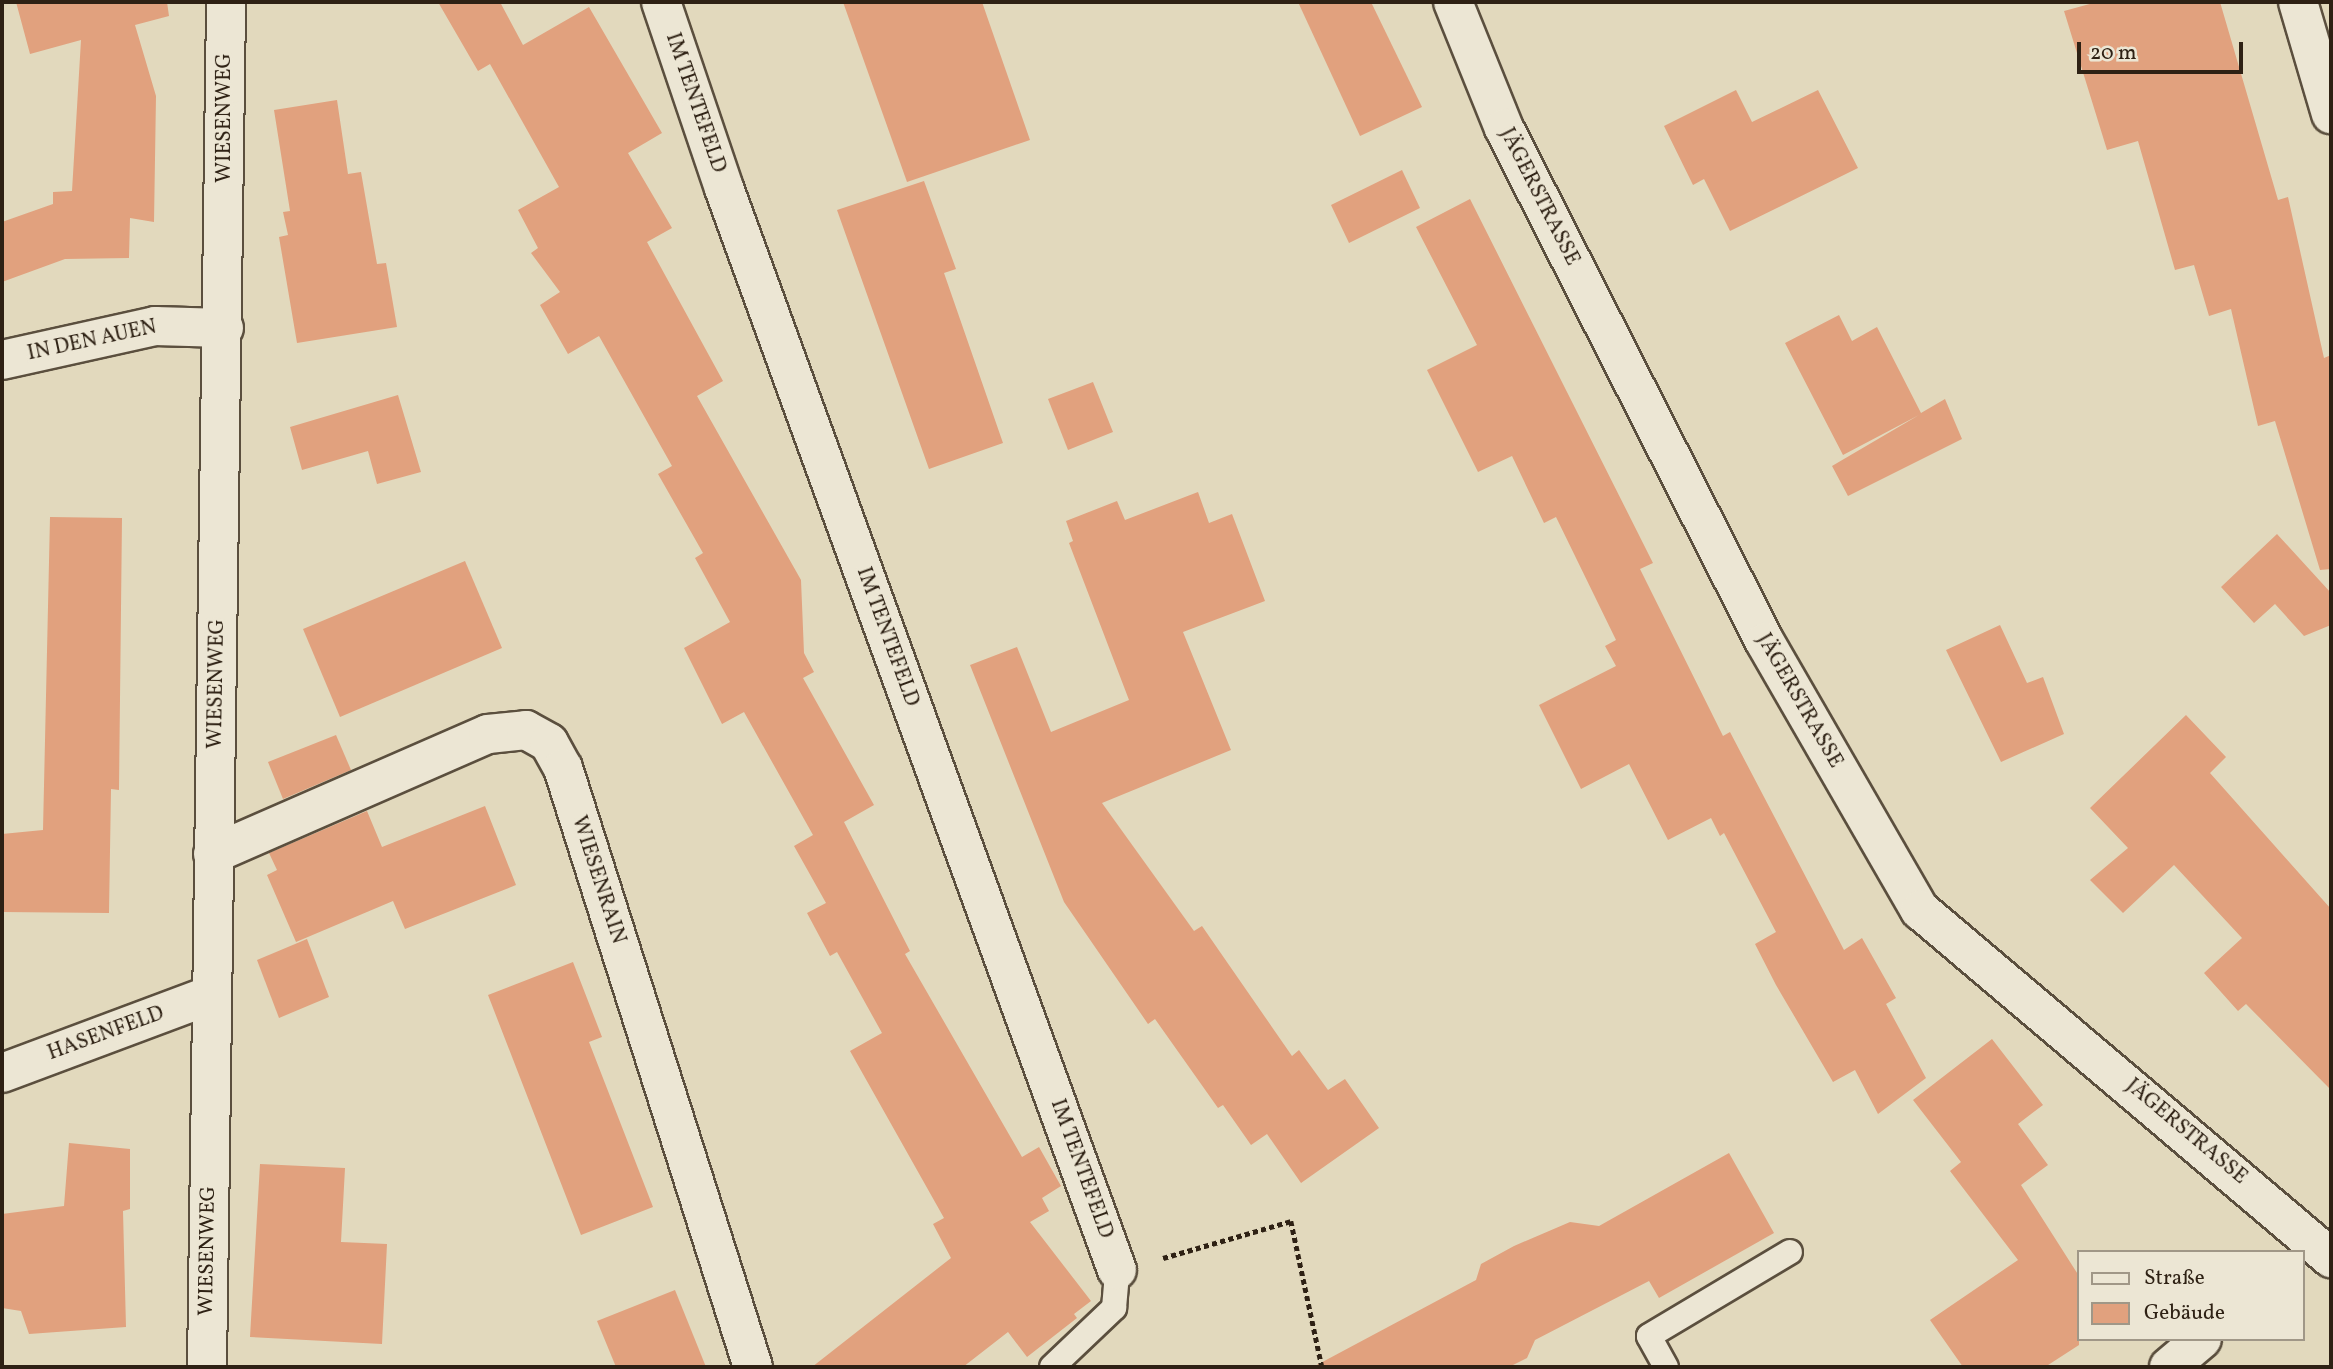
<!DOCTYPE html>
<html>
<head>
<meta charset="utf-8">
<style>
  body { margin:0 }
  #map { position:relative; width:2333px; height:1369px; overflow:hidden; background:#e2d9bd; font-family:Vollkorn,serif }
  div>[style] { position:absolute }
  .building>* { inset:0; background:#e1a17e }
  .path>* { height:4.5px; margin-top:-2.25px; transform-origin:0; background:repeating-linear-gradient(90deg,#2e2114 0 5px,transparent 0 8.5px) }
  .roads { filter:drop-shadow(2px 0 #5b4f3e) drop-shadow(-2px 0 #5b4f3e) drop-shadow(0 2px #5b4f3e) drop-shadow(0 -2px #5b4f3e) }
  .lane>* { height:24px; margin:-12px; padding:0 12px; transform-origin:12px; border-radius:12px; background:#ece6d4 }
  .street>* { height:38px; margin:-19px; padding:0 19px; transform-origin:19px; border-radius:19px; background:#ece6d4 }
  span { translate:-50% -50%; white-space:nowrap; text-align:center; line-height:1.15; -webkit-text-stroke:6px #ece6d4; paint-order:stroke }
  .street-label { font-size:21px; color:#2e2114 }
  .frame { position:absolute; inset:0; border:4px solid #2e2114; pointer-events:none }
  .legend { position:absolute; left:2077px; top:1250px; width:228px; height:91px; box-sizing:border-box; background:#ece6d4; border:2px solid #a09787; margin:0; padding:9px 12px; list-style:none; font-size:21px; color:#2e2114 }
  .legend li { display:flex; align-items:center; gap:14px; height:35px }
  .legend b { width:35px; border:2px solid #a09787 }
  .scale { position:absolute; left:2077px; top:42px; width:166px; height:32px; box-sizing:border-box; border:4px solid #2e2114; border-top:0; padding-left:9px; font-size:21px; line-height:24px; white-space:nowrap; color:#2e2114; -webkit-text-stroke:5px #ece6d4; paint-order:stroke }
</style>
</head>
<body>
<div id="map">
  <div class="building">
    <i style="clip-path:polygon(16px 2px,167px 2px,169px 16px,135px 25px,156px 96px,154px 222px,130px 218px,129px 258px,65px 259px,2px 282px,2px 222px,53px 204px,53px 192px,72px 191px,81px 40px,30px 54px)"></i>
    <i style="clip-path:polygon(438px 2px,500px 2px,523px 45px,589px 7px,662px 133px,628px 153px,672px 228px,647px 242px,723px 381px,697px 396px,801px 580px,804px 653px,814px 672px,803px 678px,874px 805px,844px 822px,910px 951px,905px 954px,1022px 1157px,1039px 1147px,1061px 1186px,1042px 1198px,1049px 1211px,1030px 1222px,1091px 1301px,1074px 1314px,1077px 1318px,1027px 1357px,1008px 1332px,963px 1367px,812px 1367px,951px 1258px,933px 1224px,944px 1218px,850px 1051px,882px 1033px,837px 952px,830px 956px,807px 913px,826px 903px,794px 846px,813px 835px,744px 712px,722px 724px,684px 648px,730px 622px,695px 558px,703px 553px,658px 474px,672px 466px,599px 336px,568px 354px,540px 305px,560px 292px,531px 253px,538px 248px,518px 210px,559px 187px,490px 64px,478px 71px)"></i>
    <i style="clip-path:polygon(843px 2px,982px 2px,1030px 140px,907px 182px)"></i>
    <i style="clip-path:polygon(1298px 2px,1371px 2px,1422px 107px,1360px 136px)"></i>
    <i style="clip-path:polygon(2097px 2px,2220px 2px,2278px 200px,2288px 197px,2324px 358px,2331px 355px,2331px 569px,2320px 570px,2275px 421px,2258px 426px,2231px 309px,2209px 316px,2194px 265px,2175px 270px,2138px 141px,2107px 150px,2064px 11px)"></i>
    <i style="clip-path:polygon(1736px 90px,1752px 122px,1818px 90px,1858px 168px,1730px 231px,1704px 179px,1693px 185px,1664px 126px)"></i>
    <i style="clip-path:polygon(337px 100px,348px 174px,361px 172px,377px 264px,386px 263px,397px 327px,297px 343px,279px 237px,288px 235px,283px 212px,290px 211px,274px 110px)"></i>
    <i style="clip-path:polygon(1402px 170px,1420px 208px,1349px 243px,1331px 205px)"></i>
    <i style="clip-path:polygon(924px 181px,956px 269px,944px 273px,1003px 443px,929px 469px,837px 210px)"></i>
    <i style="clip-path:polygon(1470px 199px,1653px 563px,1640px 569px,1723px 736px,1730px 732px,1844px 950px,1862px 938px,1896px 998px,1886px 1004px,1926px 1078px,1878px 1114px,1855px 1070px,1833px 1082px,1776px 985px,1755px 944px,1776px 932px,1724px 833px,1720px 836px,1711px 818px,1668px 840px,1629px 764px,1581px 789px,1539px 705px,1616px 666px,1605px 646px,1616px 640px,1556px 517px,1544px 523px,1512px 456px,1478px 472px,1427px 370px,1477px 345px,1416px 227px)"></i>
    <i style="clip-path:polygon(1839px 315px,1852px 341px,1877px 327px,1921px 413px,1945px 399px,1962px 439px,1848px 496px,1832px 466px,1919px 415px,1843px 455px,1785px 343px)"></i>
    <i style="clip-path:polygon(1093px 382px,1113px 432px,1068px 450px,1048px 399px)"></i>
    <i style="clip-path:polygon(398px 395px,421px 472px,377px 484px,368px 451px,302px 470px,290px 427px)"></i>
    <i style="clip-path:polygon(1198px 492px,1209px 523px,1232px 514px,1265px 601px,1183px 632px,1231px 750px,1102px 803px,1194px 931px,1202px 926px,1292px 1056px,1299px 1050px,1328px 1090px,1345px 1079px,1379px 1128px,1301px 1183px,1267px 1134px,1251px 1145px,1223px 1105px,1218px 1108px,1155px 1019px,1148px 1024px,1064px 902px,970px 665px,1017px 647px,1051px 732px,1129px 700px,1069px 543px,1073px 541px,1066px 521px,1117px 501px,1125px 520px)"></i>
    <i style="clip-path:polygon(50px 517px,122px 518px,119px 790px,111px 789px,109px 913px,2px 912px,2px 834px,43px 830px)"></i>
    <i style="clip-path:polygon(2277px 534px,2331px 593px,2331px 625px,2304px 636px,2275px 604px,2254px 623px,2221px 587px)"></i>
    <i style="clip-path:polygon(465px 561px,502px 648px,340px 717px,303px 629px)"></i>
    <i style="clip-path:polygon(2000px 625px,2027px 683px,2043px 677px,2064px 734px,2001px 762px,1946px 650px)"></i>
    <i style="clip-path:polygon(2186px 715px,2226px 757px,2210px 773px,2331px 909px,2331px 1090px,2246px 1004px,2238px 1011px,2204px 973px,2242px 938px,2174px 865px,2123px 913px,2090px 880px,2128px 848px,2090px 808px)"></i>
    <i style="clip-path:polygon(336px 735px,351px 770px,283px 799px,268px 762px)"></i>
    <i style="clip-path:polygon(485px 806px,516px 885px,405px 929px,393px 901px,296px 942px,267px 875px,277px 870px,269px 853px,367px 811px,382px 847px)"></i>
    <i style="clip-path:polygon(307px 939px,329px 997px,279px 1018px,257px 960px)"></i>
    <i style="clip-path:polygon(573px 962px,602px 1037px,589px 1042px,653px 1207px,581px 1235px,488px 995px)"></i>
    <i style="clip-path:polygon(1992px 1039px,2043px 1105px,2018px 1124px,2048px 1165px,2021px 1185px,2079px 1276px,2079px 1345px,2045px 1367px,1963px 1367px,1930px 1320px,2018px 1260px,1950px 1171px,1961px 1162px,1913px 1100px)"></i>
    <i style="clip-path:polygon(69px 1143px,130px 1149px,130px 1209px,123px 1211px,126px 1327px,29px 1334px,21px 1311px,2px 1308px,2px 1214px,64px 1206px)"></i>
    <i style="clip-path:polygon(1729px 1153px,1774px 1233px,1659px 1298px,1649px 1281px,1535px 1340px,1527px 1358px,1509px 1367px,1313px 1367px,1476px 1280px,1481px 1264px,1514px 1246px,1570px 1222px,1599px 1226px)"></i>
    <i style="clip-path:polygon(260px 1164px,345px 1168px,341px 1242px,387px 1244px,382px 1344px,250px 1337px)"></i>
    <i style="clip-path:polygon(675px 1290px,706px 1367px,616px 1367px,597px 1321px)"></i>
  </div>
  <div class="path">
    <i style="left:1163px;top:1258px;width:133px;rotate:-16.1deg"></i>
    <i style="left:1291px;top:1221px;width:149px;rotate:78deg"></i>
  </div>
  <div class="roads">
    <div class="lane">
      <i style="left:1052px;top:1367px;width:86px;rotate:-43.6deg"></i>
      <i style="left:1114px;top:1308px;width:38px;rotate:-85deg"></i>
      <i style="left:1666px;top:1367px;width:35px;rotate:-119deg"></i>
      <i style="left:1649px;top:1336px;width:164px;rotate:-30.8deg"></i>
    </div>
    <div class="street">
      <i style="left:661px;top:2px;width:196px;rotate:71.3deg"></i>
      <i style="left:724px;top:188px;width:1151px;rotate:70.04deg"></i>
      <i style="left:1453px;top:2px;width:136px;rotate:68deg"></i>
      <i style="left:1504px;top:128px;width:576px;rotate:63.08deg"></i>
      <i style="left:1765px;top:642px;width:310px;rotate:60deg"></i>
      <i style="left:1920px;top:910px;width:539px;rotate:40.26deg"></i>
      <i style="left:2298px;top:2px;width:117px;rotate:73.6deg"></i>
      <i style="left:2px;top:360px;width:157px;rotate:-12.5deg"></i>
      <i style="left:155px;top:326px;width:69px;rotate:1.7deg"></i>
      <i style="left:213px;top:854px;width:300px;rotate:-23.6deg"></i>
      <i style="left:488px;top:734px;width:38px;rotate:-6deg"></i>
      <i style="left:526px;top:730px;width:26px;rotate:29deg"></i>
      <i style="left:549px;top:743px;width:29px;rotate:61deg"></i>
      <i style="left:563px;top:768px;width:628px;rotate:72.4deg"></i>
      <i style="left:2px;top:1073px;width:223px;rotate:-20.5deg"></i>
      <i style="left:207px;top:1367px;width:1365px;rotate:-89.2deg"></i>
      <i style="left:2169px;top:1367px;width:43px;rotate:-40.3deg"></i>
    </div>
  </div>
  <div class="street-label">
    <span style="left:695px;top:103px;rotate:71deg">IM TENTEFELD</span>
    <span style="left:225px;top:118px;rotate:-90deg">WIESENWEG</span>
    <span style="left:1539px;top:197px;rotate:63deg">JÄGERSTRASSE</span>
    <span style="left:92px;top:341px;rotate:-12deg">IN DEN AUEN</span>
    <span style="left:887px;top:637px;rotate:70deg">IM TENTEFELD</span>
    <span style="left:217px;top:684px;rotate:-89deg">WIESENWEG</span>
    <span style="left:1799px;top:701px;rotate:60deg">JÄGERSTRASSE</span>
    <span style="left:598px;top:880px;rotate:72deg">WIESENRAIN</span>
    <span style="left:106px;top:1034px;rotate:-20deg">HASENFELD</span>
    <span style="left:2186px;top:1132px;rotate:40deg">JÄGERSTRASSE</span>
    <span style="left:1081px;top:1169px;rotate:70deg">IM TENTEFELD</span>
    <span style="left:208px;top:1251px;rotate:-89deg">WIESENWEG</span>
  </div>
  <div class="frame"></div>
  <ul class="legend">
  <li><b style="height:9px;background:#ece6d4"></b>Straße</li>
  <li><b style="height:19px;background:#e1a17e"></b>Gebäude</li>
  </ul>
  <div class="scale">20 m</div>
</div>
</body>
</html>
